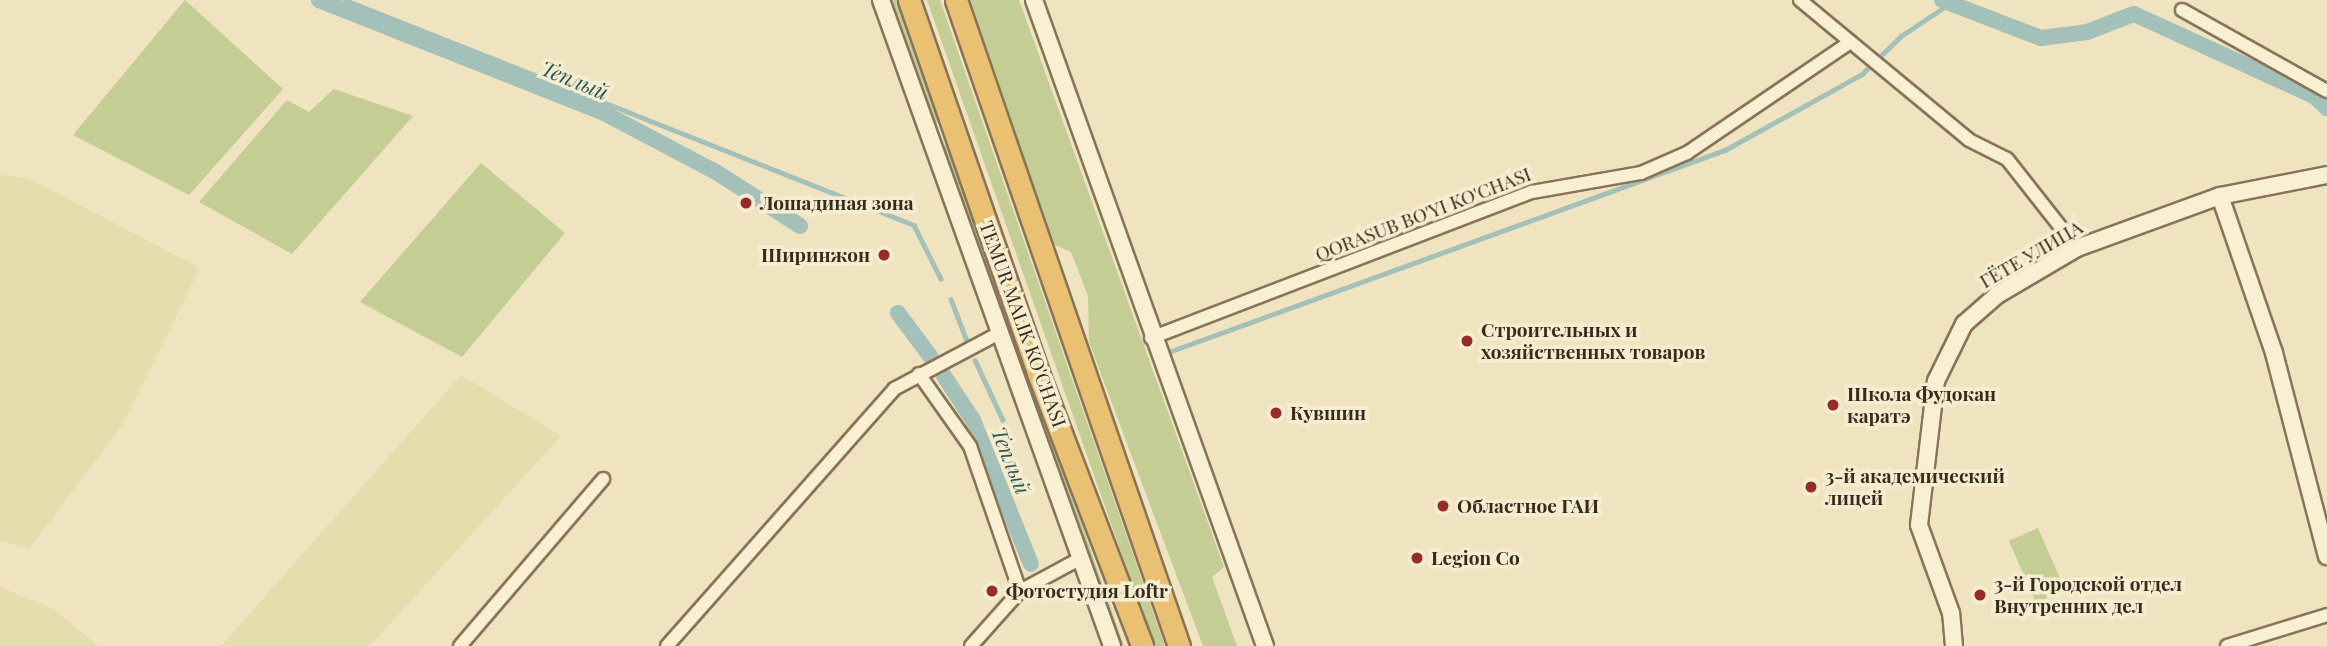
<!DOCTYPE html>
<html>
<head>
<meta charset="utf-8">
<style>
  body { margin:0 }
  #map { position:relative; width:2327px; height:646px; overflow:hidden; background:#efe3c0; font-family:"Playfair Display",serif }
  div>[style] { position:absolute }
  .farmland>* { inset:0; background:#e4deae }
  .green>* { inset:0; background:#c4cd94 }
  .stream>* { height:4.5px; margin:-2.25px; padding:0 2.25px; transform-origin:2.25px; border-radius:2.25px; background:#a3c1b9 }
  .canal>* { height:16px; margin:-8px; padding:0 8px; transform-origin:8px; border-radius:8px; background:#a3c1b9 }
  .roads { filter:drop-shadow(2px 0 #887458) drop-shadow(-2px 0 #887458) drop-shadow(0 2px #887458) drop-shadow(0 -2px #887458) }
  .minor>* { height:12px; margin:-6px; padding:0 6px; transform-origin:6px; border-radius:6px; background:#f9f0d4 }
  .tertiary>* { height:16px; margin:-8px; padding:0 8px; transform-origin:8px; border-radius:8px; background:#f9f0d4 }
  .trunk>* { height:21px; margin:-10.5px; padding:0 10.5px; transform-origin:10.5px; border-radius:10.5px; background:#eac073 }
  .dots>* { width:19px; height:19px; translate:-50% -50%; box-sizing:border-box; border:4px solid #f6edd0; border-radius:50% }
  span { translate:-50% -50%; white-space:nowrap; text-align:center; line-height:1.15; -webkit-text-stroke:7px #f6edd0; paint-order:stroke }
  .poi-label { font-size:19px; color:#372b1d; font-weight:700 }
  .left { translate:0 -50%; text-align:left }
  .right { translate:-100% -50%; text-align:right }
  .street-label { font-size:19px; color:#372b1d }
  .water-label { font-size:21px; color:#2b5757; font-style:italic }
</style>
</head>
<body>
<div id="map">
  <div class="farmland">
    <i style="clip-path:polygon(0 175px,28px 178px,200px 268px,121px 427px,29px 549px,0 540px)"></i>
    <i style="clip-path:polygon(461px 375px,561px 436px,370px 646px,221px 646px)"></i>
    <i style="clip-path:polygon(0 587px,54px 609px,98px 646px,0 646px)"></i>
  </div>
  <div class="green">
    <i style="clip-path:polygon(185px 0,283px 89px,189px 195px,73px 135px)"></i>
    <i style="clip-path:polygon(888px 0,898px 0,939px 119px,934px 132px)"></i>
    <i style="clip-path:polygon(927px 0,940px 0,1165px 646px,1154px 646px)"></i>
    <i style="clip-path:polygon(966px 0,1019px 0,1224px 567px,1212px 577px,1237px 646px,1203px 646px,1089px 342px,1088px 296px,1071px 252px,1053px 244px)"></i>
    <i style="clip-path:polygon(334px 89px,413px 116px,292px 254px,199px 202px,287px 100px,309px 112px)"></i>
    <i style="clip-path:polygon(946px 140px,1027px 366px,1015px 359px,942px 154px)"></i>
    <i style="clip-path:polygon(481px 163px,565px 233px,462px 357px,360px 302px)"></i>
    <i style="clip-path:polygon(1024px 384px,1036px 392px,1124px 646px,1117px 646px)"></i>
    <i style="clip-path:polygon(2038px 528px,2065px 590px,2036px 603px,2009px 541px)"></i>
  </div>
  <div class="stream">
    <i style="left:345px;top:0;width:612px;rotate:21.58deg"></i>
    <i style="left:914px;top:225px;width:60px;rotate:63.4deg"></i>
    <i style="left:951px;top:299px;width:45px;rotate:69.1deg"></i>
    <i style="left:1166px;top:353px;width:595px;rotate:-19.96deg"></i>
    <i style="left:1725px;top:150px;width:157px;rotate:-29deg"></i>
    <i style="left:1862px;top:74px;width:54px;rotate:-44.3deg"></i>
    <i style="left:1901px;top:36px;width:54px;rotate:-33.7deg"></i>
    <i style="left:975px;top:360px;width:66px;rotate:65deg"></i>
  </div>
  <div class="canal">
    <i style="left:319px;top:0;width:307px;rotate:21.6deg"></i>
    <i style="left:604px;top:113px;width:127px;rotate:27.8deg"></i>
    <i style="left:716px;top:172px;width:100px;rotate:32.7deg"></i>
    <i style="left:1942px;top:0;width:106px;rotate:21deg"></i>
    <i style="left:2041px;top:38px;width:46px;rotate:-7.4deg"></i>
    <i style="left:2087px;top:32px;width:50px;rotate:-21deg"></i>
    <i style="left:2134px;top:14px;width:198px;rotate:24.5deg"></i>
    <i style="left:2314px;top:96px;width:18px;rotate:43deg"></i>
    <i style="left:898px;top:313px;width:54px;rotate:53.3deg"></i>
    <i style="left:944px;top:376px;width:53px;rotate:56.6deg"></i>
    <i style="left:973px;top:420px;width:155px;rotate:68.1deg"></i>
  </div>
  <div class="roads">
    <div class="minor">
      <i style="left:1800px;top:0;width:219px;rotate:39.6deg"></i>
      <i style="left:1969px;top:140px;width:42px;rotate:26.6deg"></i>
      <i style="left:2007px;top:159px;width:113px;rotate:51.8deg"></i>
      <i style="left:2182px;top:10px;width:166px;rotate:29.2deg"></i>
      <i style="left:1151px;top:338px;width:408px;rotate:-21deg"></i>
      <i style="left:1532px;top:192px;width:111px;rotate:-9.9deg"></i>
      <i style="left:1641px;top:173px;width:50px;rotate:-23.5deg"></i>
      <i style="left:1687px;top:153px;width:196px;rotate:-34.2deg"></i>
      <i style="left:919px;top:374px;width:88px;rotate:54.7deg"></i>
      <i style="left:970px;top:446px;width:153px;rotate:71deg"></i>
      <i style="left:460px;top:646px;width:220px;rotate:-49.4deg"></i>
      <i style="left:667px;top:646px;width:343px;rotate:-48.5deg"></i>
      <i style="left:894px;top:389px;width:121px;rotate:-28deg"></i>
      <i style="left:971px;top:646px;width:74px;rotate:-48.3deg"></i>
      <i style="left:1020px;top:591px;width:69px;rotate:-28.4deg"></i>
      <i style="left:2227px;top:646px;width:105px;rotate:-17.2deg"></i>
    </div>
    <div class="tertiary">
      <i style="left:881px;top:0;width:686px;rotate:70.32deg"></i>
      <i style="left:1034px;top:0;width:686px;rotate:70.32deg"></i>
      <i style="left:2220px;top:196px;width:166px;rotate:71deg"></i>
      <i style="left:2274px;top:353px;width:210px;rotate:75.4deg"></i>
      <i style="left:1954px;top:646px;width:33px;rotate:-95deg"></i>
      <i style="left:1951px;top:613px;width:94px;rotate:-110deg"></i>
      <i style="left:1919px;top:525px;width:145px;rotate:-83.3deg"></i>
      <i style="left:1936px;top:381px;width:64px;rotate:-63.8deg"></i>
      <i style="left:1964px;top:324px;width:44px;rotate:-41.3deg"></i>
      <i style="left:1997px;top:295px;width:93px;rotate:-30.4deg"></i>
      <i style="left:2077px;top:248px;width:152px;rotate:-20deg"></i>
      <i style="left:2220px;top:196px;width:109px;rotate:-11.1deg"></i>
    </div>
    <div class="trunk">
      <i style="left:909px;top:0;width:395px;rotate:70.9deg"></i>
      <i style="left:1038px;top:373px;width:292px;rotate:69.1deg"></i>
      <i style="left:956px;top:0;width:683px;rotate:70.96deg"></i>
    </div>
  </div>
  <div class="dots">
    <i style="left:746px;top:203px;background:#982b27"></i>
    <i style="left:884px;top:255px;background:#982b27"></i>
    <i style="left:1467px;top:341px;background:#982b27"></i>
    <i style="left:1833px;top:405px;background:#982b27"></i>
    <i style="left:1276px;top:413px;background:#982b27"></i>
    <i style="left:1811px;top:487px;background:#982b27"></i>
    <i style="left:1443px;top:506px;background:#982b27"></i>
    <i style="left:1417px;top:558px;background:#982b27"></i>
    <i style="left:992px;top:591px;background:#982b27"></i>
    <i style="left:1980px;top:595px;background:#982b27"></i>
  </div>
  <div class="poi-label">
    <span class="left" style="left:760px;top:203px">Лошадиная зона</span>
    <span class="right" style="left:870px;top:255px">Ширинжон</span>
    <span class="left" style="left:1481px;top:341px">Строительных и<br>хозяйственных товаров</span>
    <span class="left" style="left:1847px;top:405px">Школа Фудокан<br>каратэ</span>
    <span class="left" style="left:1290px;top:413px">Кувшин</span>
    <span class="left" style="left:1825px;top:487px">3-й академический<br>лицей</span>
    <span class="left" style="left:1457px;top:506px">Областное ГАИ</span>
    <span class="left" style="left:1431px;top:558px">Legion Co</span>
    <span class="left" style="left:1994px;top:595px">3-й Городской отдел<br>Внутренних дел</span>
    <span class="left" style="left:1006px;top:591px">Фотостудия Loftr</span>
  </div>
  <div class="street-label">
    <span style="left:1423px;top:214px;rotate:-21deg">QORASUB BO'YI KO'CHASI</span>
    <span style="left:2031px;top:254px;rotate:-30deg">ГЁТЕ УЛИЦА</span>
    <span style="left:1023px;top:324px;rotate:70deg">TEMUR MALIK KO'CHASI</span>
  </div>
  <div class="water-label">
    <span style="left:575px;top:79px;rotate:22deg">Теплый</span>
    <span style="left:1012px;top:460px;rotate:68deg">Теплый</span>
  </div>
</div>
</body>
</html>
